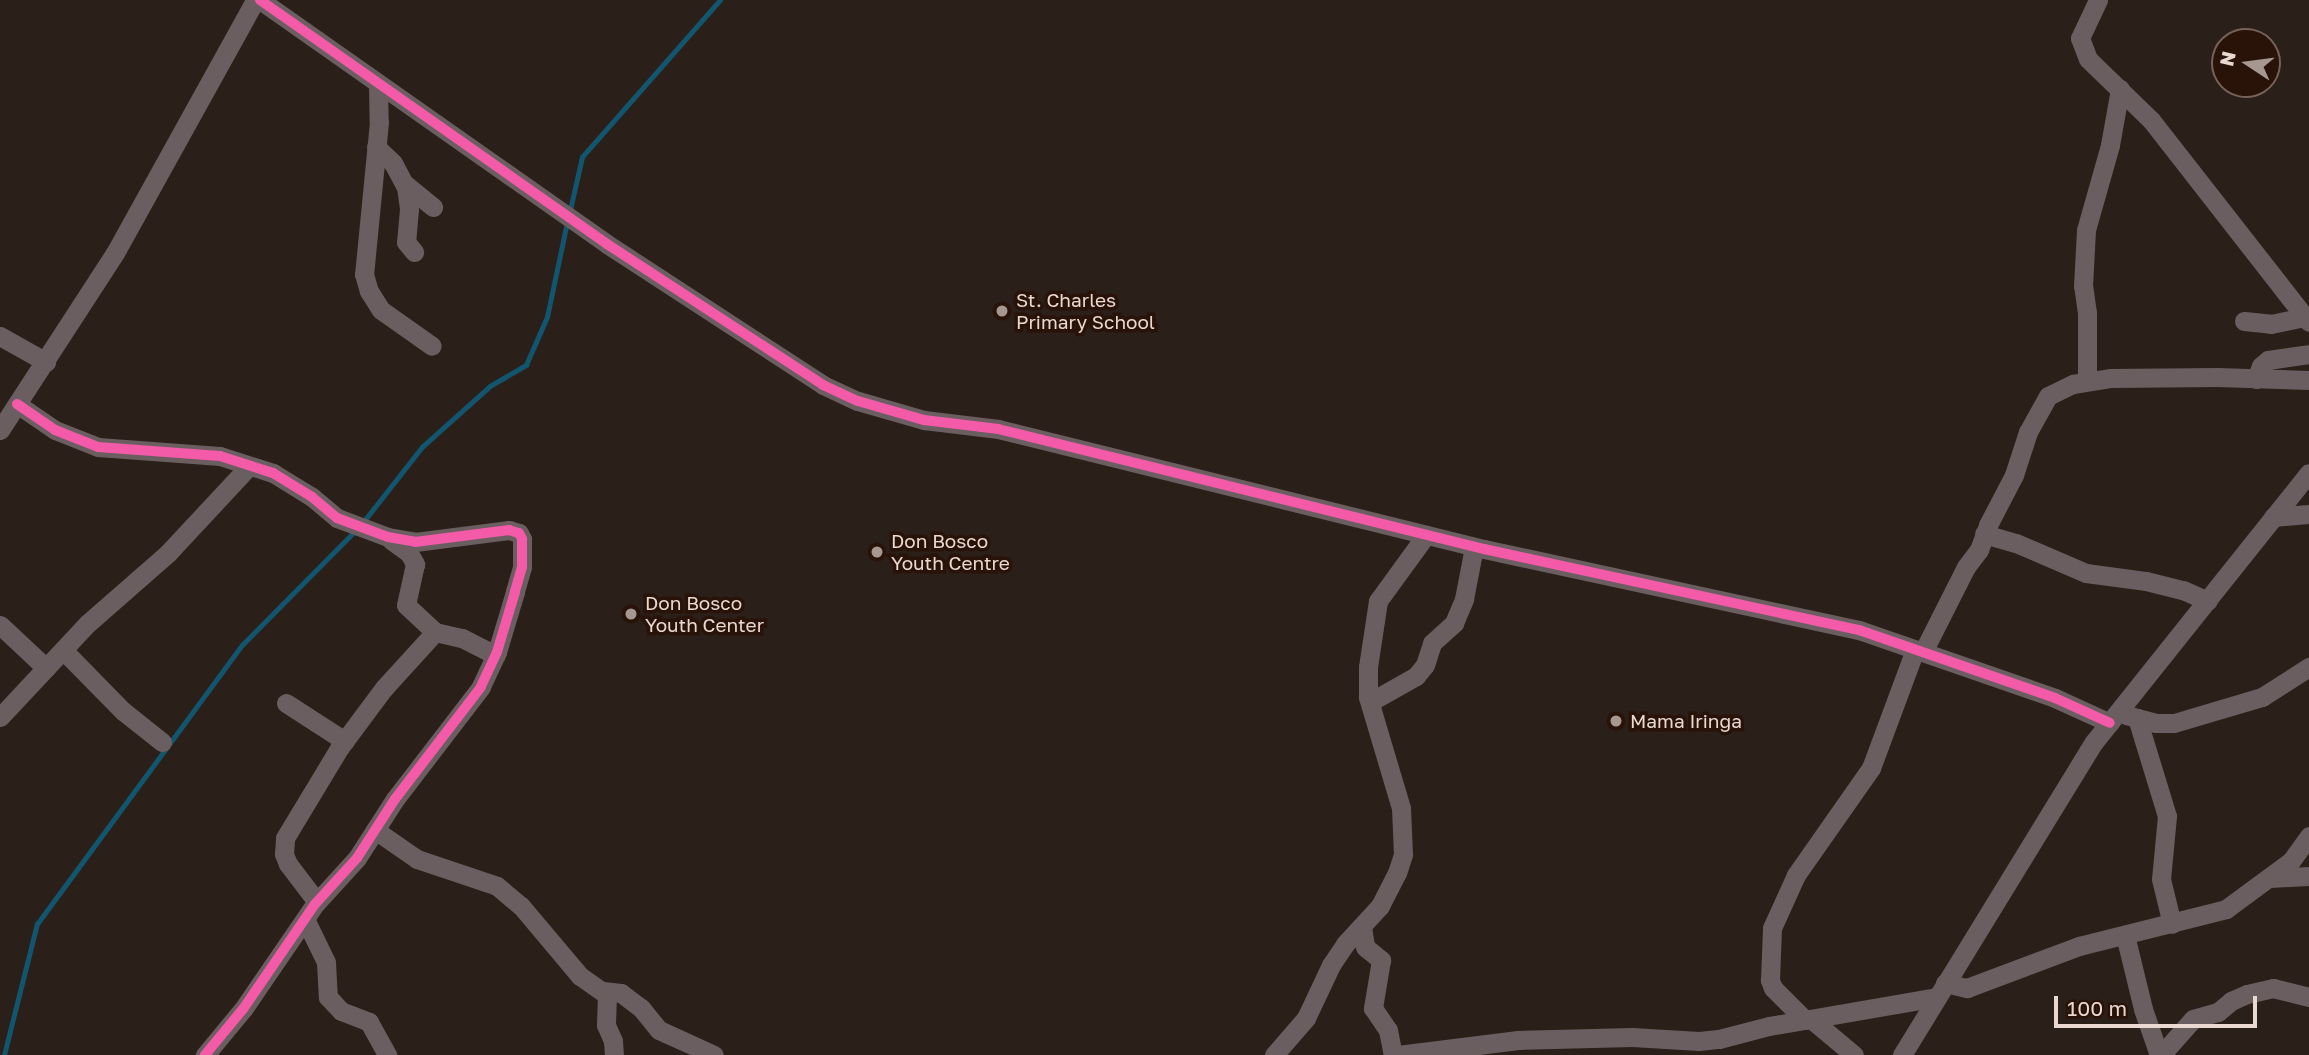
<!DOCTYPE html>
<html>
<head>
<meta charset="utf-8">
<style>
  body { margin:0 }
  #map { position:relative; width:2309px; height:1055px; overflow:hidden; background:#2b1f19; font-family:"Golos Text",sans-serif }
  div>[style] { position:absolute }
  .stream>* { height:4.5px; margin:-2.25px; padding:0 2.25px; transform-origin:2.25px; border-radius:2.25px; background:#11566e }
  .minor>* { height:19px; margin:-9.5px; padding:0 9.5px; transform-origin:9.5px; border-radius:9.5px; background:#6b5e60 }
  .cycleway>* { height:10px; margin:-5px; padding:0 5px; transform-origin:5px; border-radius:5px; background:#f35aa7 }
  .dots>* { width:19px; height:19px; translate:-50% -50%; box-sizing:border-box; border:4px solid #291308; border-radius:50% }
  span { translate:-50% -50%; white-space:nowrap; text-align:center; line-height:1.15; -webkit-text-stroke:7px #291308; paint-order:stroke }
  .poi-label { font-size:19px; color:#e9d9d1 }
  .left { translate:0 -50%; text-align:left }
  .north { position:absolute; left:2211px; top:28px; width:70px; height:70px; box-sizing:border-box; background:#291308; border:2px solid #766258; border-radius:50%; rotate:283deg; font-size:19px; font-weight:700; line-height:28px; text-align:center; color:#e9d9d1 }
  .north::after { content:''; display:block; margin:auto; width:24px; height:32px; background:#a69891; clip-path:polygon(50% 0,100% 100%,50% 72%,0 100%) }
  .scale { position:absolute; left:2054px; top:996px; width:203px; height:32px; box-sizing:border-box; border:4px solid #e9d9d1; border-top:0; padding-left:9px; font-size:21px; line-height:24px; white-space:nowrap; color:#e9d9d1; -webkit-text-stroke:5px #291308; paint-order:stroke }
</style>
</head>
<body>
<div id="map">
  <div class="stream">
    <i style="left:570px;top:210px;width:54px;rotate:-77.2deg"></i>
    <i style="left:582px;top:157px;width:209px;rotate:-48.7deg"></i>
    <i style="left:364px;top:521px;width:94px;rotate:-51.9deg"></i>
    <i style="left:422px;top:447px;width:91px;rotate:-41.9deg"></i>
    <i style="left:490px;top:386px;width:42px;rotate:-30.3deg"></i>
    <i style="left:526px;top:365px;width:52px;rotate:-66.4deg"></i>
    <i style="left:547px;top:317px;width:97px;rotate:-78.1deg"></i>
    <i style="left:4px;top:1055px;width:135px;rotate:-75.9deg"></i>
    <i style="left:37px;top:924px;width:346px;rotate:-53.7deg"></i>
    <i style="left:242px;top:645px;width:162px;rotate:-45.3deg"></i>
  </div>
  <div class="minor">
    <i style="left:260px;top:0;width:424px;rotate:35.1deg"></i>
    <i style="left:607px;top:244px;width:258px;rotate:33.1deg"></i>
    <i style="left:823px;top:385px;width:38px;rotate:25deg"></i>
    <i style="left:858px;top:401px;width:69px;rotate:16.1deg"></i>
    <i style="left:924px;top:420px;width:75px;rotate:6.9deg"></i>
    <i style="left:998px;top:429px;width:501px;rotate:13.87deg"></i>
    <i style="left:1484px;top:549px;width:384px;rotate:12.2deg"></i>
    <i style="left:1859px;top:630px;width:207px;rotate:19.1deg"></i>
    <i style="left:2055px;top:698px;width:60px;rotate:24.4deg"></i>
    <i style="left:2098px;top:0;width:42px;rotate:115.3deg"></i>
    <i style="left:2080px;top:38px;width:22px;rotate:69deg"></i>
    <i style="left:2088px;top:59px;width:88px;rotate:44.1deg"></i>
    <i style="left:2151px;top:120px;width:256px;rotate:52deg"></i>
    <i style="left:378px;top:83px;width:39px;rotate:89deg"></i>
    <i style="left:379px;top:122px;width:153px;rotate:95.6deg"></i>
    <i style="left:364px;top:274px;width:18px;rotate:74deg"></i>
    <i style="left:369px;top:291px;width:22px;rotate:58deg"></i>
    <i style="left:381px;top:310px;width:62px;rotate:35.2deg"></i>
    <i style="left:376px;top:147px;width:23px;rotate:43deg"></i>
    <i style="left:393px;top:163px;width:27px;rotate:62deg"></i>
    <i style="left:406px;top:187px;width:22px;rotate:82deg"></i>
    <i style="left:409px;top:209px;width:33px;rotate:95deg"></i>
    <i style="left:406px;top:242px;width:13px;rotate:51deg"></i>
    <i style="left:406px;top:185px;width:35px;rotate:39deg"></i>
    <i style="left:2244px;top:321px;width:27px;rotate:6deg"></i>
    <i style="left:2271px;top:324px;width:35px;rotate:-12deg"></i>
    <i style="left:0;top:336px;width:53px;rotate:29.5deg"></i>
    <i style="left:2256px;top:379px;width:14px;rotate:-69deg"></i>
    <i style="left:2261px;top:366px;width:9px;rotate:-41deg"></i>
    <i style="left:2268px;top:360px;width:41px;rotate:-8.3deg"></i>
    <i style="left:2087px;top:380px;width:67px;rotate:-90deg"></i>
    <i style="left:2087px;top:313px;width:27px;rotate:-98deg"></i>
    <i style="left:2083px;top:286px;width:56px;rotate:-86.9deg"></i>
    <i style="left:2086px;top:230px;width:88px;rotate:-74.2deg"></i>
    <i style="left:2110px;top:145px;width:57px;rotate:-79.9deg"></i>
    <i style="left:17px;top:404px;width:46px;rotate:34.4deg"></i>
    <i style="left:55px;top:430px;width:46px;rotate:21.6deg"></i>
    <i style="left:98px;top:447px;width:122px;rotate:4.2deg"></i>
    <i style="left:220px;top:456px;width:56px;rotate:17.8deg"></i>
    <i style="left:273px;top:473px;width:46px;rotate:31.6deg"></i>
    <i style="left:312px;top:497px;width:33px;rotate:40deg"></i>
    <i style="left:337px;top:518px;width:54px;rotate:20.4deg"></i>
    <i style="left:388px;top:537px;width:27px;rotate:10deg"></i>
    <i style="left:415px;top:542px;width:95px;rotate:-7.3deg"></i>
    <i style="left:509px;top:530px;width:10px;rotate:17deg"></i>
    <i style="left:519px;top:533px;width:7px;rotate:63deg"></i>
    <i style="left:522px;top:539px;width:28px;rotate:90deg"></i>
    <i style="left:522px;top:567px;width:26px;rotate:106deg"></i>
    <i style="left:515px;top:592px;width:63px;rotate:106.7deg"></i>
    <i style="left:497px;top:652px;width:38px;rotate:115deg"></i>
    <i style="left:481px;top:687px;width:141px;rotate:127.5deg"></i>
    <i style="left:395px;top:799px;width:70px;rotate:122.8deg"></i>
    <i style="left:357px;top:858px;width:62px;rotate:132.4deg"></i>
    <i style="left:315px;top:904px;width:127px;rotate:124.4deg"></i>
    <i style="left:243px;top:1009px;width:60px;rotate:129.6deg"></i>
    <i style="left:0;top:430px;width:211px;rotate:-57deg"></i>
    <i style="left:115px;top:253px;width:289px;rotate:-61deg"></i>
    <i style="left:2273px;top:517px;width:36px;rotate:-5deg"></i>
    <i style="left:1984px;top:534px;width:33px;rotate:16deg"></i>
    <i style="left:2016px;top:543px;width:76px;rotate:23.2deg"></i>
    <i style="left:2086px;top:573px;width:61px;rotate:7.6deg"></i>
    <i style="left:2146px;top:581px;width:38px;rotate:14deg"></i>
    <i style="left:2183px;top:590px;width:27px;rotate:24deg"></i>
    <i style="left:391px;top:540px;width:22px;rotate:36deg"></i>
    <i style="left:409px;top:553px;width:13px;rotate:61deg"></i>
    <i style="left:415px;top:564px;width:42px;rotate:102.4deg"></i>
    <i style="left:406px;top:605px;width:40px;rotate:43deg"></i>
    <i style="left:0;top:625px;width:63px;rotate:43.1deg"></i>
    <i style="left:63px;top:650px;width:86px;rotate:45.5deg"></i>
    <i style="left:123px;top:711px;width:50px;rotate:38.5deg"></i>
    <i style="left:1923px;top:652px;width:95px;rotate:-63.2deg"></i>
    <i style="left:1966px;top:567px;width:21px;rotate:-53deg"></i>
    <i style="left:1979px;top:550px;width:27px;rotate:-70deg"></i>
    <i style="left:1988px;top:525px;width:56px;rotate:-62.5deg"></i>
    <i style="left:2014px;top:475px;width:45px;rotate:-72deg"></i>
    <i style="left:2028px;top:432px;width:41px;rotate:-60.9deg"></i>
    <i style="left:2048px;top:396px;width:28px;rotate:-26deg"></i>
    <i style="left:2073px;top:384px;width:37px;rotate:-9deg"></i>
    <i style="left:2110px;top:378px;width:107px;rotate:-0.5deg"></i>
    <i style="left:2217px;top:377px;width:92px;rotate:1.9deg"></i>
    <i style="left:1370px;top:702px;width:53px;rotate:-29.5deg"></i>
    <i style="left:1416px;top:676px;width:14px;rotate:-51deg"></i>
    <i style="left:1425px;top:665px;width:23px;rotate:-72deg"></i>
    <i style="left:1432px;top:643px;width:30px;rotate:-42deg"></i>
    <i style="left:1454px;top:623px;width:26px;rotate:-67deg"></i>
    <i style="left:1464px;top:599px;width:53px;rotate:-79.1deg"></i>
    <i style="left:286px;top:703px;width:70px;rotate:32.8deg"></i>
    <i style="left:2126px;top:715px;width:30px;rotate:15deg"></i>
    <i style="left:2155px;top:723px;width:19px"></i>
    <i style="left:2174px;top:723px;width:92px;rotate:-16.5deg"></i>
    <i style="left:2262px;top:697px;width:56px;rotate:-32.6deg"></i>
    <i style="left:0;top:717px;width:127px;rotate:-46.9deg"></i>
    <i style="left:87px;top:624px;width:108px;rotate:-41.2deg"></i>
    <i style="left:168px;top:553px;width:119px;rotate:-47deg"></i>
    <i style="left:2137px;top:718px;width:102px;rotate:73deg"></i>
    <i style="left:2167px;top:816px;width:63px;rotate:95.4deg"></i>
    <i style="left:2161px;top:879px;width:46px;rotate:76.3deg"></i>
    <i style="left:375px;top:830px;width:51px;rotate:34.6deg"></i>
    <i style="left:417px;top:859px;width:84px;rotate:18.6deg"></i>
    <i style="left:497px;top:886px;width:31px;rotate:40deg"></i>
    <i style="left:521px;top:906px;width:92px;rotate:49.9deg"></i>
    <i style="left:580px;top:976px;width:33px;rotate:35deg"></i>
    <i style="left:607px;top:995px;width:30px;rotate:92deg"></i>
    <i style="left:606px;top:1025px;width:17px;rotate:66deg"></i>
    <i style="left:613px;top:1041px;width:14px;rotate:86deg"></i>
    <i style="left:2270px;top:878px;width:39px;rotate:-3deg"></i>
    <i style="left:317px;top:902px;width:48px;rotate:-127.3deg"></i>
    <i style="left:288px;top:864px;width:11px;rotate:-112deg"></i>
    <i style="left:284px;top:854px;width:16px;rotate:-86deg"></i>
    <i style="left:285px;top:838px;width:106px;rotate:-58.9deg"></i>
    <i style="left:340px;top:747px;width:74px;rotate:-53.3deg"></i>
    <i style="left:384px;top:688px;width:76px;rotate:-47.7deg"></i>
    <i style="left:435px;top:632px;width:28px;rotate:13deg"></i>
    <i style="left:462px;top:638px;width:38px;rotate:27deg"></i>
    <i style="left:305px;top:919px;width:48px;rotate:64deg"></i>
    <i style="left:326px;top:962px;width:35px;rotate:87deg"></i>
    <i style="left:328px;top:997px;width:19px;rotate:47deg"></i>
    <i style="left:341px;top:1011px;width:30px;rotate:21deg"></i>
    <i style="left:369px;top:1022px;width:38px;rotate:61deg"></i>
    <i style="left:1362px;top:927px;width:20px;rotate:81deg"></i>
    <i style="left:1365px;top:947px;width:21px;rotate:39deg"></i>
    <i style="left:1381px;top:960px;width:49px;rotate:99.5deg"></i>
    <i style="left:1373px;top:1008px;width:27px;rotate:56deg"></i>
    <i style="left:1388px;top:1030px;width:25px;rotate:79deg"></i>
    <i style="left:2125px;top:935px;width:76px;rotate:76.3deg"></i>
    <i style="left:2143px;top:1009px;width:49px;rotate:70.8deg"></i>
    <i style="left:1945px;top:983px;width:23px;rotate:13deg"></i>
    <i style="left:1967px;top:988px;width:120px;rotate:-20.6deg"></i>
    <i style="left:2079px;top:946px;width:152px;rotate:-14.1deg"></i>
    <i style="left:2226px;top:909px;width:81px;rotate:-36.4deg"></i>
    <i style="left:2291px;top:861px;width:31px;rotate:-54deg"></i>
    <i style="left:603px;top:991px;width:18px;rotate:6deg"></i>
    <i style="left:621px;top:993px;width:25px;rotate:37deg"></i>
    <i style="left:641px;top:1008px;width:28px;rotate:51deg"></i>
    <i style="left:659px;top:1030px;width:60px;rotate:24.4deg"></i>
    <i style="left:1811px;top:1019px;width:56px;rotate:39.9deg"></i>
    <i style="left:1805px;top:1020px;width:45px;rotate:-135deg"></i>
    <i style="left:1773px;top:988px;width:9px;rotate:-111deg"></i>
    <i style="left:1770px;top:980px;width:52px;rotate:-87.8deg"></i>
    <i style="left:1772px;top:928px;width:58px;rotate:-65.6deg"></i>
    <i style="left:1796px;top:875px;width:131px;rotate:-55deg"></i>
    <i style="left:1871px;top:768px;width:126px;rotate:-69.6deg"></i>
    <i style="left:1274px;top:1055px;width:49px;rotate:-49.1deg"></i>
    <i style="left:1306px;top:1018px;width:59px;rotate:-64.7deg"></i>
    <i style="left:1331px;top:965px;width:25px;rotate:-56deg"></i>
    <i style="left:1345px;top:944px;width:52px;rotate:-47.4deg"></i>
    <i style="left:1380px;top:906px;width:37px;rotate:-63deg"></i>
    <i style="left:1397px;top:873px;width:20px;rotate:-72deg"></i>
    <i style="left:1403px;top:854px;width:46px;rotate:-92.5deg"></i>
    <i style="left:1401px;top:808px;width:116px;rotate:-106.6deg"></i>
    <i style="left:1368px;top:697px;width:30px;rotate:-90deg"></i>
    <i style="left:1368px;top:667px;width:67px;rotate:-81.4deg"></i>
    <i style="left:1378px;top:601px;width:82px;rotate:-54deg"></i>
    <i style="left:1398px;top:1055px;width:121px;rotate:-7.1deg"></i>
    <i style="left:1518px;top:1040px;width:114px;rotate:-1.5deg"></i>
    <i style="left:1632px;top:1037px;width:67px;rotate:3.4deg"></i>
    <i style="left:1699px;top:1041px;width:20px;rotate:-6deg"></i>
    <i style="left:1719px;top:1039px;width:52px;rotate:-14.6deg"></i>
    <i style="left:1769px;top:1026px;width:170px;rotate:-9.8deg"></i>
    <i style="left:1902px;top:1055px;width:367px;rotate:-58.5deg"></i>
    <i style="left:2094px;top:742px;width:344px;rotate:-51.4deg"></i>
    <i style="left:2161px;top:1055px;width:48px;rotate:-48.4deg"></i>
    <i style="left:2193px;top:1019px;width:26px;rotate:-16deg"></i>
    <i style="left:2218px;top:1012px;width:17px;rotate:-40deg"></i>
    <i style="left:2231px;top:1001px;width:17px;rotate:-24deg"></i>
    <i style="left:2247px;top:994px;width:27px;rotate:-13deg"></i>
    <i style="left:2273px;top:988px;width:37px;rotate:14deg"></i>
  </div>
  <div class="cycleway">
    <i style="left:260px;top:0;width:424px;rotate:35.1deg"></i>
    <i style="left:607px;top:244px;width:258px;rotate:33.1deg"></i>
    <i style="left:823px;top:385px;width:38px;rotate:25deg"></i>
    <i style="left:858px;top:401px;width:69px;rotate:16.1deg"></i>
    <i style="left:924px;top:420px;width:75px;rotate:6.9deg"></i>
    <i style="left:998px;top:429px;width:501px;rotate:13.87deg"></i>
    <i style="left:1484px;top:549px;width:384px;rotate:12.2deg"></i>
    <i style="left:1859px;top:630px;width:207px;rotate:19.1deg"></i>
    <i style="left:2055px;top:698px;width:60px;rotate:24.4deg"></i>
    <i style="left:17px;top:404px;width:46px;rotate:34.4deg"></i>
    <i style="left:55px;top:430px;width:46px;rotate:21.6deg"></i>
    <i style="left:98px;top:447px;width:122px;rotate:4.2deg"></i>
    <i style="left:220px;top:456px;width:56px;rotate:17.8deg"></i>
    <i style="left:273px;top:473px;width:46px;rotate:31.6deg"></i>
    <i style="left:312px;top:497px;width:33px;rotate:40deg"></i>
    <i style="left:337px;top:518px;width:54px;rotate:20.4deg"></i>
    <i style="left:388px;top:537px;width:27px;rotate:10deg"></i>
    <i style="left:415px;top:542px;width:95px;rotate:-7.3deg"></i>
    <i style="left:509px;top:530px;width:10px;rotate:17deg"></i>
    <i style="left:519px;top:533px;width:7px;rotate:63deg"></i>
    <i style="left:522px;top:539px;width:28px;rotate:90deg"></i>
    <i style="left:522px;top:567px;width:26px;rotate:106deg"></i>
    <i style="left:515px;top:592px;width:63px;rotate:106.7deg"></i>
    <i style="left:497px;top:652px;width:38px;rotate:115deg"></i>
    <i style="left:481px;top:687px;width:141px;rotate:127.5deg"></i>
    <i style="left:395px;top:799px;width:70px;rotate:122.8deg"></i>
    <i style="left:357px;top:858px;width:62px;rotate:132.4deg"></i>
    <i style="left:315px;top:904px;width:127px;rotate:124.4deg"></i>
    <i style="left:243px;top:1009px;width:60px;rotate:129.6deg"></i>
  </div>
  <div class="dots">
    <i style="left:1002px;top:311px;background:#a69891"></i>
    <i style="left:877px;top:552px;background:#a69891"></i>
    <i style="left:631px;top:614px;background:#a69891"></i>
    <i style="left:1616px;top:721px;background:#a69891"></i>
  </div>
  <div class="poi-label">
    <span class="left" style="left:1016px;top:311px">St. Charles<br>Primary School</span>
    <span class="left" style="left:891px;top:552px">Don Bosco<br>Youth Centre</span>
    <span class="left" style="left:645px;top:614px">Don Bosco<br>Youth Center</span>
    <span class="left" style="left:1630px;top:721px">Mama Iringa</span>
  </div>
  <div class="north">N</div>
  <div class="scale">100 m</div>
</div>
</body>
</html>
